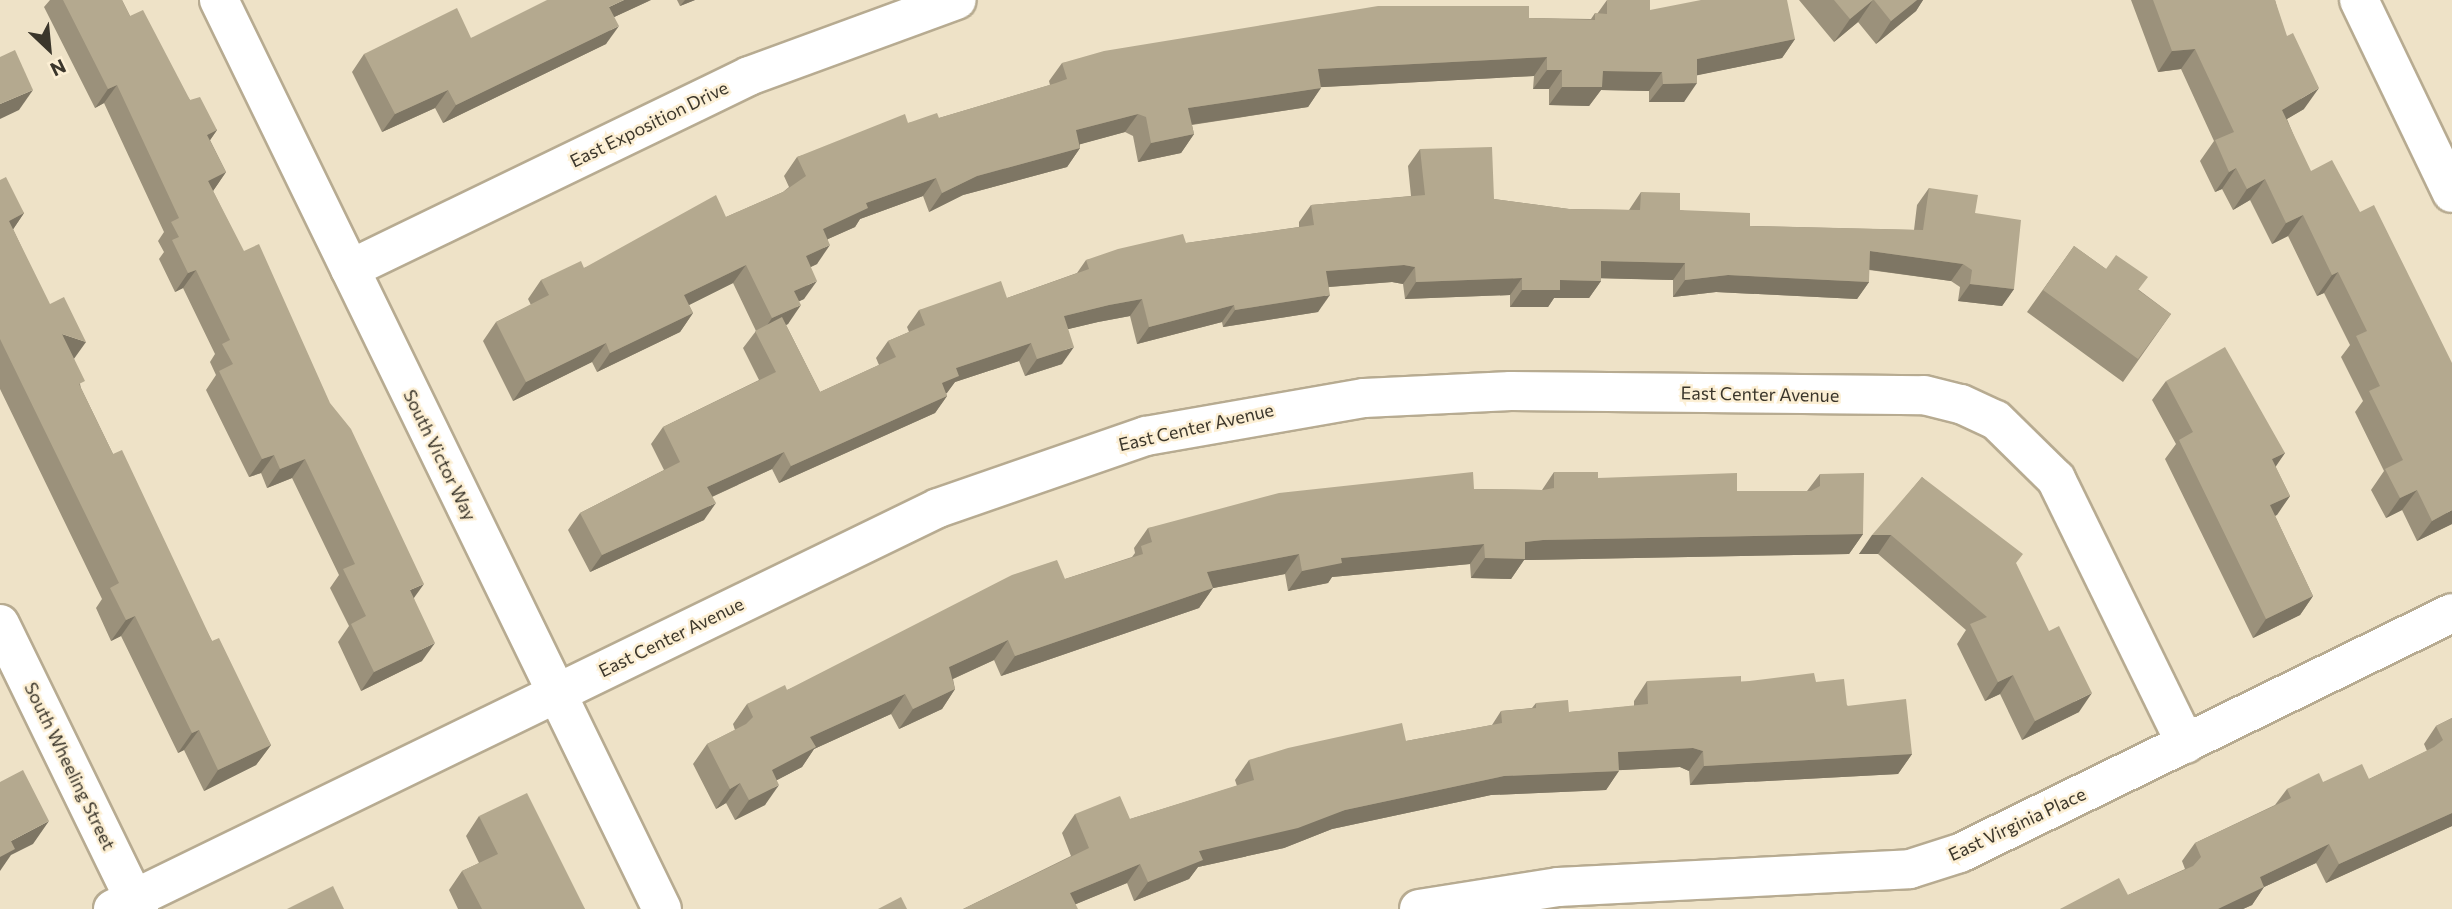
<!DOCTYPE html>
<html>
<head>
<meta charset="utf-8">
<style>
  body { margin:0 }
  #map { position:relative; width:2452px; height:909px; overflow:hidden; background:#eee2c7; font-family:Commissioner,sans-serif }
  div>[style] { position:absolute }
  .roads { filter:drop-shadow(2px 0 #b7ab91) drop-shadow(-2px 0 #b7ab91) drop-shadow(0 2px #b7ab91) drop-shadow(0 -2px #b7ab91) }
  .minor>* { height:38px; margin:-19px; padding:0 19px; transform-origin:19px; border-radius:19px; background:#fff }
  .tertiary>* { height:38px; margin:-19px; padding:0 19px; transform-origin:19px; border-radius:19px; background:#fff }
  .wall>* { inset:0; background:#9b917b }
  .shaded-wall>* { inset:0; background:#7e7664 }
  .building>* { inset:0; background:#b4a98f }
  span { translate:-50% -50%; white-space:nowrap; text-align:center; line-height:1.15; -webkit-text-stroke:5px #fcefd4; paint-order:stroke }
  .street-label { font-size:18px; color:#3b362b }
  .north { position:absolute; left:14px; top:14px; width:70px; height:70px; -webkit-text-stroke:5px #fcefd4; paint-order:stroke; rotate:154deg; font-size:19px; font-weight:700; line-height:28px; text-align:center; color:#3b362b }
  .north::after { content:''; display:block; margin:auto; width:24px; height:32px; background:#3b362b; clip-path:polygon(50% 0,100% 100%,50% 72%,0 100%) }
</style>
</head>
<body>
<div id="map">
  <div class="roads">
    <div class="minor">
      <i style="left:219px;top:0;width:1011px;rotate:64.02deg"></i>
      <i style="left:350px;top:269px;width:443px;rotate:-25.8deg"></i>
      <i style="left:749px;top:76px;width:221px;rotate:-20.1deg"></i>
      <i style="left:0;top:624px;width:317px;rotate:64deg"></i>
      <i style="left:113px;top:909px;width:917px;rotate:-25.92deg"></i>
      <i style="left:938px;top:508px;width:220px;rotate:-19.1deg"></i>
      <i style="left:1146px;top:436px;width:221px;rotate:-9.9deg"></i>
      <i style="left:1364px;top:398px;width:147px;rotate:-2.7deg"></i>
      <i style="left:1511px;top:391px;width:413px;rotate:0.6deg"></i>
      <i style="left:1924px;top:395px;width:38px;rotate:14deg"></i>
      <i style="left:1961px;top:404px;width:38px;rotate:25deg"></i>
      <i style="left:1996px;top:420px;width:84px;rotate:44.5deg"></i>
      <i style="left:2056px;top:479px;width:295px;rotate:63.9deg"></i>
      <i style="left:1419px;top:909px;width:141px;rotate:-9deg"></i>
      <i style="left:1558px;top:887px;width:352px;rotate:-2.9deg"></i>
      <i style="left:1910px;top:869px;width:52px;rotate:-17.7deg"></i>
      <i style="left:1960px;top:853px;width:547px;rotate:-26deg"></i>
    </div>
    <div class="tertiary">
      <i style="left:2359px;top:0;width:214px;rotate:64.3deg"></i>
    </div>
  </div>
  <div class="wall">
    <i style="clip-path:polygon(50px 0,122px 0,130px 16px,190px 100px,217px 130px,210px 140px,226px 172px,213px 191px,414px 598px,422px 661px,361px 691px,338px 642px,349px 626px,330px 588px,339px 575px,292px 478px,267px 488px,261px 473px,249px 477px,206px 390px,216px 375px,210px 362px,215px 354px,183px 288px,175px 292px,159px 259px,164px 252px,158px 241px,164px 232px,104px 103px,95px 108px,44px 7px)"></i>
    <i style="clip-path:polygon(651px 0,614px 17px,606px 44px,443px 123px,435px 108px,382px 132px,352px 72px,364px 54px,471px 38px)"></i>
    <i style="clip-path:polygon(677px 0,695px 0,680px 6px)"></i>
    <i style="clip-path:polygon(1607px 0,1650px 0,1650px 10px,1795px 39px,1782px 58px,1697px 75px,1684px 102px,1649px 102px,1649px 91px,1601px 90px,1589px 106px,1549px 105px,1549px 89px,1533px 89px,1534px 76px,1321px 87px,1308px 107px,1192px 125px,1194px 134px,1181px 153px,1138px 162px,1133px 136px,1125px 132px,1080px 144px,1080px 148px,1067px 167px,963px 195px,929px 212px,923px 196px,860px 219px,855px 227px,828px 239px,817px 264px,811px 267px,804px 299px,799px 301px,788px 324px,786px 325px,820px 392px,879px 365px,876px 358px,888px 341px,909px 332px,907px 327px,919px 310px,1007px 298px,1077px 273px,1086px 260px,1186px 243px,1299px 227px,1299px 222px,1311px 205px,1411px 196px,1408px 166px,1420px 149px,1494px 199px,1569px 209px,1629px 210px,1641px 192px,1680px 210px,1750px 226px,1914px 230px,1917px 205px,1929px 188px,1975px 213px,2014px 289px,2002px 306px,1958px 301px,1960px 287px,1951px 281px,1869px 270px,1869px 282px,1857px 299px,1716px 292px,1673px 297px,1673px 280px,1601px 278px,1601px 281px,1589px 298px,1554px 298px,1548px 307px,1510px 307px,1510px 295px,1405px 299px,1403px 284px,1392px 282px,1329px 287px,1318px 312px,1223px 327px,1222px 322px,1137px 344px,1130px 316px,1098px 322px,1068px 329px,1062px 364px,1025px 376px,1019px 361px,955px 382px,946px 393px,947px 396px,935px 413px,779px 483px,772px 469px,712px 497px,704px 520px,590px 572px,568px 530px,580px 513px,664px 470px,651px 444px,663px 427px,759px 380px,743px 348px,756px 331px,733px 283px,689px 305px,693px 313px,680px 332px,597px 372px,592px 362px,513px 401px,483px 341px,496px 322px,531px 305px,528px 299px,541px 280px,584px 268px,726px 217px,783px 192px,789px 187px,784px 176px,797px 157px,908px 123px,939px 118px,1050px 85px,1049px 81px,1062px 63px,1529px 18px,1591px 19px,1595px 13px,1597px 14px)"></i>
    <i style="clip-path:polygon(1799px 0,1923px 0,1916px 11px,1876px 44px,1858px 22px,1834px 42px)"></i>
    <i style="clip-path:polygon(2131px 0,2275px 0,2304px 109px,2287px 119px,2452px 524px,2417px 541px,2402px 510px,2386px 518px,2371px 490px,2384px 471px,2355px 412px,2363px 401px,2341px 357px,2350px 345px,2324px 293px,2317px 296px,2288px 236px,2272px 244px,2250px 200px,2233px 210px,2222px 189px,2215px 192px,2200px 161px,2214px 141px,2181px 69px,2158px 72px)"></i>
    <i style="clip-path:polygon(0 180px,24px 213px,13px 229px,74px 359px,81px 388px,113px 454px,212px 641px,271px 745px,256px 765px,204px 791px,184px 750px,178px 753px,121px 636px,111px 641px,96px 608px,102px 599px,0 389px)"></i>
    <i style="clip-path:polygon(2074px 246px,2106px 269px,2139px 290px,2171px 314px,2123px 382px,2027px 312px)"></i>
    <i style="clip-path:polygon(2166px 381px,2285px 453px,2275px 466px,2290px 496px,2275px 516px,2313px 596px,2300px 615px,2253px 638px,2165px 459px,2176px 444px,2152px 400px)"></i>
    <i style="clip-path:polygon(1554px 472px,1598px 478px,1737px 491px,1807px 491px,1820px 474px,1863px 534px,1849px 554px,1529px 560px,1524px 560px,1511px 579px,1471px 578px,1470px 564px,1332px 577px,1328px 583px,1288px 591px,1285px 574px,1213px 588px,1199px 608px,1001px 676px,994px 660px,953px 679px,955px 689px,942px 709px,899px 729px,891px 714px,814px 749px,802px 767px,777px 780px,765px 805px,735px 820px,726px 803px,716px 809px,693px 764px,707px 744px,735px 730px,733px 724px,747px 704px,787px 690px,1065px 579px,1132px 557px,1135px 553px,1134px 548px,1148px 528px,1474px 489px,1542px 490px)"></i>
    <i style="clip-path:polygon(1922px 477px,2016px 564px,2079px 712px,2022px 740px,2000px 694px,1985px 701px,1957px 644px,1966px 630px,1878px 554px,1859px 554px)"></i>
    <i style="clip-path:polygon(1647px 681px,1816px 682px,1912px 754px,1898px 774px,1690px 785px,1689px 771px,1680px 767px,1619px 770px,1606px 790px,1491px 795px,1332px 829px,1284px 848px,1198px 867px,1189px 879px,1134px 901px,1127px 883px,1076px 904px,963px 909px,1071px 856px,1062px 833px,1075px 814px,1130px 819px,1237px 786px,1235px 780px,1249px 760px,1406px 741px,1492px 725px,1501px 711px,1532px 708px,1536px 703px,1569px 712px,1634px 706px,1634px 701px)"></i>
    <i style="clip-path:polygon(2452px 718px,2452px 826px,2326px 883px,2316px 863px,2264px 887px,2252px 905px,2243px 909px,2060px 909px,2128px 895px,2185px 869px,2182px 861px,2195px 843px,2275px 805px,2287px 789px,2323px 782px,2369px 779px,2427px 751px,2424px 744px,2436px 726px)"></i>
    <i style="clip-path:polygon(479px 816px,585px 909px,458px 909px,449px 890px,462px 871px,479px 863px,466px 836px)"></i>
  </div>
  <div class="shaded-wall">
    <i style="clip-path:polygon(624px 0,651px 0,597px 25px,609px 7px)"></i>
    <i style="clip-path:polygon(685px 0,695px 0,680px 6px)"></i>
    <i style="clip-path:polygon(1873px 0,1858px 22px,1834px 42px,1850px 19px)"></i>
    <i style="clip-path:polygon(1917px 0,1923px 0,1916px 11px,1876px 44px,1891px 21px)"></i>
    <i style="clip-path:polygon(619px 26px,606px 44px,443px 123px,456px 105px)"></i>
    <i style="clip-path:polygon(1795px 39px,1782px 58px,1684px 78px,1697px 59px)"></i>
    <i style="clip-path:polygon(2195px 49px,2181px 69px,2158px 72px,2172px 51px)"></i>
    <i style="clip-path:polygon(1547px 57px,1534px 76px,1305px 88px,1318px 69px)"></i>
    <i style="clip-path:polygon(1547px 70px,1562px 70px,1549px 89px,1533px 89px)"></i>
    <i style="clip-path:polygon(1603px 71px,1662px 72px,1649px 91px,1601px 90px,1589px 106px,1549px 105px,1562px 87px)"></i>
    <i style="clip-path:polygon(1697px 83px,1684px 102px,1649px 102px,1663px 84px)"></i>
    <i style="clip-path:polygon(117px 85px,104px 103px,95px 108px,108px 89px)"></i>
    <i style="clip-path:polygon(1321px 88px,1308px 107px,1175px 127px,1188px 108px)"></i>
    <i style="clip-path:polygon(2319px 88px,2304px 109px,2268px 130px,2282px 110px)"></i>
    <i style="clip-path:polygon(33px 90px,19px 110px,0 119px,0 104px)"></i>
    <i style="clip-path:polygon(448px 90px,435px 108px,382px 132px,395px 114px)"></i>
    <i style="clip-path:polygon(1138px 114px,1125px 132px,1063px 149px,1076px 130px)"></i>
    <i style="clip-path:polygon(217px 130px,204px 149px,207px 135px)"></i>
    <i style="clip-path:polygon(1194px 134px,1181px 153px,1138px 162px,1151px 143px)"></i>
    <i style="clip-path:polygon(1080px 148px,1067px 167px,963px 195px,929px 212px,942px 193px,977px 176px)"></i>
    <i style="clip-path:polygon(2236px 168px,2222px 189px,2215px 192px,2229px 172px)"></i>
    <i style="clip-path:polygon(226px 172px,213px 191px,208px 181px)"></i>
    <i style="clip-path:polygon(936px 178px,923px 196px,860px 219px,855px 227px,810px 247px,823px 229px,866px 203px)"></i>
    <i style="clip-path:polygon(2265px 179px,2250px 200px,2233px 210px,2247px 189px)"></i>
    <i style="clip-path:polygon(24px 213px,10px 234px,9px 221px)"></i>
    <i style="clip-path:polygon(2303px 215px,2288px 236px,2272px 244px,2286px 223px)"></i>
    <i style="clip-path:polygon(830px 245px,817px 264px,793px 275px,806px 256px)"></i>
    <i style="clip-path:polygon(1870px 251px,1963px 264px,1951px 281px,1858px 268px)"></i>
    <i style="clip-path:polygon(1601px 261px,1685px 263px,1673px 280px,1589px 278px)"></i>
    <i style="clip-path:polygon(746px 265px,733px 283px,671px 314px,684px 295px)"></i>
    <i style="clip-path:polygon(1404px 265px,1415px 267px,1403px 284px,1392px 282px,1315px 288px,1326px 271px)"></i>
    <i style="clip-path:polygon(196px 270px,183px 288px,175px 292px,188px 273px)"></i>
    <i style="clip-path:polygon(2338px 272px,2324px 293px,2317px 296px,2332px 275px)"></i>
    <i style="clip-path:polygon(1728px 275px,1869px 282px,1857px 299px,1716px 292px,1673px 297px,1685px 280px)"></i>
    <i style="clip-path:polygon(1522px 278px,1510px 295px,1405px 299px,1416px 282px)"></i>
    <i style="clip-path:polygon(1560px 280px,1601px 281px,1589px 298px,1554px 298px,1548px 307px,1510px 307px,1522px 290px)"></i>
    <i style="clip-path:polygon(817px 281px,804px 299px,781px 310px,794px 291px)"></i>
    <i style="clip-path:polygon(1970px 284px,2014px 289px,2002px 306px,1958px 301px)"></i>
    <i style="clip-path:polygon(1330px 295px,1318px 312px,1223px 327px,1235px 310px)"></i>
    <i style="clip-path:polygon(1142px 299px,1130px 316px,1098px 322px,1052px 333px,1064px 316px,1109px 305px)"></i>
    <i style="clip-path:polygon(801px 305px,788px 324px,759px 337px,772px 318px)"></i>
    <i style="clip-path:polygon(1234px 305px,1222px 322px,1137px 344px,1149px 327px)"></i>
    <i style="clip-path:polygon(693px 313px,680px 332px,597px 372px,610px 353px)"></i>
    <i style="clip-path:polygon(62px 334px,86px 342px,71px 363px)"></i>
    <i style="clip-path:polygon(606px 343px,592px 362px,513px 401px,526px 382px)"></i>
    <i style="clip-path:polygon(1031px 343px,1019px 361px,955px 382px,947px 393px,930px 401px,942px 383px,956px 368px)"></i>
    <i style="clip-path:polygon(1074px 347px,1062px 364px,1025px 376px,1037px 359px)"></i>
    <i style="clip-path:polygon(947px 396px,935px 413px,779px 483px,791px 466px)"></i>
    <i style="clip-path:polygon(784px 452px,772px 469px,696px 504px,707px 487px)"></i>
    <i style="clip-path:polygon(2285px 453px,2272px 472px,2272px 459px)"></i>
    <i style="clip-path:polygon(274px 455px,261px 473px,249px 477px,262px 459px)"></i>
    <i style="clip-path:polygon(305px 459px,292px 478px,267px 488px,280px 469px)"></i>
    <i style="clip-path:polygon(2417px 490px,2402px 510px,2386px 518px,2400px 498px)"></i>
    <i style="clip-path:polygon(2290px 496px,2277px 515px,2257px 524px,2270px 505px)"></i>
    <i style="clip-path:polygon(716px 503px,704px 520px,590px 572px,602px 555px)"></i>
    <i style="clip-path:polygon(2452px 510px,2452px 524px,2417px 541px,2432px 521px)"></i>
    <i style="clip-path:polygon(1863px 534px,1849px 554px,1529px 560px,1524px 560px,1511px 579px,1471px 578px,1485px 558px,1525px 542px,1543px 540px)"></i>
    <i style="clip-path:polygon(1872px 535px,1891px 535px,1878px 554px,1859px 554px)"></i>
    <i style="clip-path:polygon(1484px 544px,1470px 564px,1332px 577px,1328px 583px,1288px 591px,1302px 571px,1341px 558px)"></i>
    <i style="clip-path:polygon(1299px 554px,1285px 574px,1193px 592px,1207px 572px)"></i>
    <i style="clip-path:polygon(424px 584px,411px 602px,410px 590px)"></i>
    <i style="clip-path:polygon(1213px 588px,1199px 608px,1001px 676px,1015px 656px)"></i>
    <i style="clip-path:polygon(2313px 596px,2300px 615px,2253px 638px,2266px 619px)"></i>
    <i style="clip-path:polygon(135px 616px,121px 636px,111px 641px,126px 620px)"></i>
    <i style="clip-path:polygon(1008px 640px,994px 660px,935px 687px,949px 667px)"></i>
    <i style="clip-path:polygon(435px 643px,422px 661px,361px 691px,374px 672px)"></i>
    <i style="clip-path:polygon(2013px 675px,2000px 694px,1985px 701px,1998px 682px)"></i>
    <i style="clip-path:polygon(955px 689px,942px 709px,899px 729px,913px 709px)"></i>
    <i style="clip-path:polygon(2092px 693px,2079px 712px,2022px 740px,2035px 721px)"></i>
    <i style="clip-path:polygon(905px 694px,891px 714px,814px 749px,802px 767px,758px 790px,772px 770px,810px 737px)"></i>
    <i style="clip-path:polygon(199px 730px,184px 750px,178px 753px,192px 733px)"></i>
    <i style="clip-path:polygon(271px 745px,256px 765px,204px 791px,218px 770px)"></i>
    <i style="clip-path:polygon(1693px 748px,1703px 751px,1689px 771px,1680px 767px,1604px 771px,1618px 752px)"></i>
    <i style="clip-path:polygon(1912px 754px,1898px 774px,1690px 785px,1704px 766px)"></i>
    <i style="clip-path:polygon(1619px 771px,1606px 790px,1491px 795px,1332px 829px,1284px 848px,1198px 867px,1189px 879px,1134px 901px,1148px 882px,1199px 851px,1345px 810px,1504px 776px)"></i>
    <i style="clip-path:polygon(740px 783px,726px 803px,716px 809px,730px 789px)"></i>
    <i style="clip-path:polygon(779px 785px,765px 805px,735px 820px,749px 800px)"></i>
    <i style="clip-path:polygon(2452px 813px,2452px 826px,2326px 883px,2339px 864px)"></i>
    <i style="clip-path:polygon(49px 821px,33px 844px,11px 855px,0 871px,0 856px,11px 841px)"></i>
    <i style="clip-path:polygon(2329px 844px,2316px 863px,2264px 887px,2252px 905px,2243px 909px,2218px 909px,2260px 877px)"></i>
    <i style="clip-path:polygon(1140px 864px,1127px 883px,1064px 909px,1070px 893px)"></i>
  </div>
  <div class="building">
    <i style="clip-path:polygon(63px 0,122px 0,130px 16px,143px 10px,190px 100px,200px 97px,217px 130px,207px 135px,226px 172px,208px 181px,244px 251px,259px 244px,330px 403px,351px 429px,424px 584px,410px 590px,435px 643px,374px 672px,351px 624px,366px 616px,343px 569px,355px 564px,305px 459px,280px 469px,274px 455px,262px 459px,219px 371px,233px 364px,222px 344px,230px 340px,196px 270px,188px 273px,172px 240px,179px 237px,171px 222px,179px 218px,117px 85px,108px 89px)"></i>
    <i style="clip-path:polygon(547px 0,624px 0,609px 7px,619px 26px,456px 105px,448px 90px,395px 114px,364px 54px,457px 8px,471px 38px)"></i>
    <i style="clip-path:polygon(1607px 0,1650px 0,1650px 10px,1701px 0,1787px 0,1795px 39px,1697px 59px,1697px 83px,1663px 84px,1662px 72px,1603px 71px,1602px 87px,1562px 87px,1562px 70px,1547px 70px,1547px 57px,1318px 69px,1321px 88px,1188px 108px,1194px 134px,1151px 143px,1146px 117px,1138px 114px,1076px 130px,1080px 148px,977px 176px,942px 193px,936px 178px,866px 203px,868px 208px,823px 229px,830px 245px,806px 256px,817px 281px,794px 291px,801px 305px,772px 318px,746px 265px,684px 295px,693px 313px,610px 353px,606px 343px,526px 382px,496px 322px,549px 295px,541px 280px,581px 261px,584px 268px,716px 195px,726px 217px,783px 192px,806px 176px,797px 157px,905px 114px,908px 123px,937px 113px,939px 118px,1056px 83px,1067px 79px,1062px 63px,1104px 51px,1378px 6px,1529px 6px,1529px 18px,1595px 20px,1595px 13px,1607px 14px)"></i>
    <i style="clip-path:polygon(1834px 0,1873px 0,1850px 19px)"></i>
    <i style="clip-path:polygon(1874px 0,1917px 0,1891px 21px)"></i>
    <i style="clip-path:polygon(2153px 0,2275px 0,2287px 36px,2293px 33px,2319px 88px,2282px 110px,2311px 171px,2332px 160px,2360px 212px,2374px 205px,2452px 363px,2452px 510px,2432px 521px,2417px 490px,2400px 498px,2385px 469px,2403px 460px,2369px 391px,2380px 386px,2356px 336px,2367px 331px,2338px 272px,2332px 275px,2303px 215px,2286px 223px,2265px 179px,2247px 189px,2236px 168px,2229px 172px,2215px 140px,2234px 132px,2195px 49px,2172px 51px)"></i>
    <i style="clip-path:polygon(15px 50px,33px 90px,0 104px,0 57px)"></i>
    <i style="clip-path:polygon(1492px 147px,1494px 199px,1569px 209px,1640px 210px,1641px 192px,1680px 193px,1680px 210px,1750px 213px,1750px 226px,1923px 230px,1929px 188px,1978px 195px,1975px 213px,2021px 220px,2014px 289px,1970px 284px,1972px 270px,1963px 264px,1870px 251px,1869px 282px,1728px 275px,1685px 280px,1685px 263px,1601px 261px,1601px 281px,1560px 280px,1560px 290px,1522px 290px,1522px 278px,1416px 282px,1415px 267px,1404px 265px,1326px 271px,1330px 295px,1235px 310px,1234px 305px,1149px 327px,1142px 299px,1109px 305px,1064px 316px,1074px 347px,1037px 359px,1031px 343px,956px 368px,959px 376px,942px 383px,947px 396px,791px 466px,784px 452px,707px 487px,716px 503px,602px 555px,580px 513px,680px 462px,663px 427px,776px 372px,755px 331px,782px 317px,820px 392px,896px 357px,888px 341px,925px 325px,919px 310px,1001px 281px,1007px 298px,1089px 269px,1086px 260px,1118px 249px,1183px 234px,1186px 243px,1314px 225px,1311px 205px,1425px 195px,1420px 149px)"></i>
    <i style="clip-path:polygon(6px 177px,24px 213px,9px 221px,50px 304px,64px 297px,86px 342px,62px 334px,85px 381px,79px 384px,113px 454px,122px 450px,212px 641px,219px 638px,271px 745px,218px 770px,199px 730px,192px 733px,135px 616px,126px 620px,110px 588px,119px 583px,0 339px,0 180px)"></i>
    <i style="clip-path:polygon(2074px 246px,2106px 269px,2116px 255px,2148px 277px,2138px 290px,2171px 314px,2138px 359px,2043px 290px)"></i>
    <i style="clip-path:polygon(2225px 347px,2285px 453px,2272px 459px,2290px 496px,2270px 505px,2313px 596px,2266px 619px,2179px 440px,2193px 432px,2166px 381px)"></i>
    <i style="clip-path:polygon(1473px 472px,1474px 489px,1543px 490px,1554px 488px,1554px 472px,1598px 472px,1598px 478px,1737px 473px,1737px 491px,1811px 491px,1820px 486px,1820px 474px,1864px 473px,1863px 534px,1543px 540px,1525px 542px,1525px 559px,1485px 558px,1484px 544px,1341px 558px,1342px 563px,1302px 571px,1299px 554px,1207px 572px,1213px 588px,1015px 656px,1008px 640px,949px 667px,955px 689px,913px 709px,905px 694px,810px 737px,816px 747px,772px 770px,779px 785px,749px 800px,740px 783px,730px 789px,707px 744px,746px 724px,753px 717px,747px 704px,785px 685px,787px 690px,1012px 575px,1057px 560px,1065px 579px,1143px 554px,1141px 546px,1152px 542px,1148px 528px,1279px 493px)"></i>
    <i style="clip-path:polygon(1922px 477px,2023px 554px,2016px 563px,2049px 631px,2059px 626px,2092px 693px,2035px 721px,2013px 675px,1998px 682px,1970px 624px,1987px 617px,1891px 535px,1872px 535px)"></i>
    <i style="clip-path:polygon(1814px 673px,1816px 682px,1844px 679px,1847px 706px,1906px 699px,1912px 754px,1704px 766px,1703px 751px,1693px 748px,1618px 752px,1619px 771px,1504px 776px,1345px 810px,1298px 828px,1199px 851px,1203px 860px,1148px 882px,1140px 864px,1070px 893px,1078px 909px,963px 909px,1089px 848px,1075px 814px,1120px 796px,1130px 819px,1254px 780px,1249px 760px,1288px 748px,1402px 723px,1406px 741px,1502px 723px,1501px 711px,1536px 708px,1536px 703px,1568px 700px,1569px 712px,1648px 704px,1647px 681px,1741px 676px,1741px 682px)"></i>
    <i style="clip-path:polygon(2452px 718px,2452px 813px,2339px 864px,2329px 844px,2260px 877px,2264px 887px,2218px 909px,2060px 909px,2119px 878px,2128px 895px,2193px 866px,2201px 857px,2195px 843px,2291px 798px,2287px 789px,2319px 773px,2323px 782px,2362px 764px,2369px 779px,2434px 747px,2443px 740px,2436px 726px)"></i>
    <i style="clip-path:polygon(23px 770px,49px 821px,11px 841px,15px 849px,0 857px,0 782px)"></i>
    <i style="clip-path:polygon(527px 793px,585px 909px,482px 909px,462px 871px,498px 854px,479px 816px)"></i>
    <i style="clip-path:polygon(333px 886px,344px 909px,287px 909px)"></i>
    <i style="clip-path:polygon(901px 897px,907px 909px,878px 909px)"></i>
  </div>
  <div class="street-label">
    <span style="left:649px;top:124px;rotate:-26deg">East Exposition Drive</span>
    <span style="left:1760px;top:394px;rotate:1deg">East Center Avenue</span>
    <span style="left:1196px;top:427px;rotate:-13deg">East Center Avenue</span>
    <span style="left:440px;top:455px;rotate:64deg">South Victor Way</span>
    <span style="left:671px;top:637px;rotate:-26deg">East Center Avenue</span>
    <span style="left:70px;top:766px;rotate:64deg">South Wheeling Street</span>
    <span style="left:2017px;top:824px;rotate:-25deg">East Virginia Place</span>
  </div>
  <div class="north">N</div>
</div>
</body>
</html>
